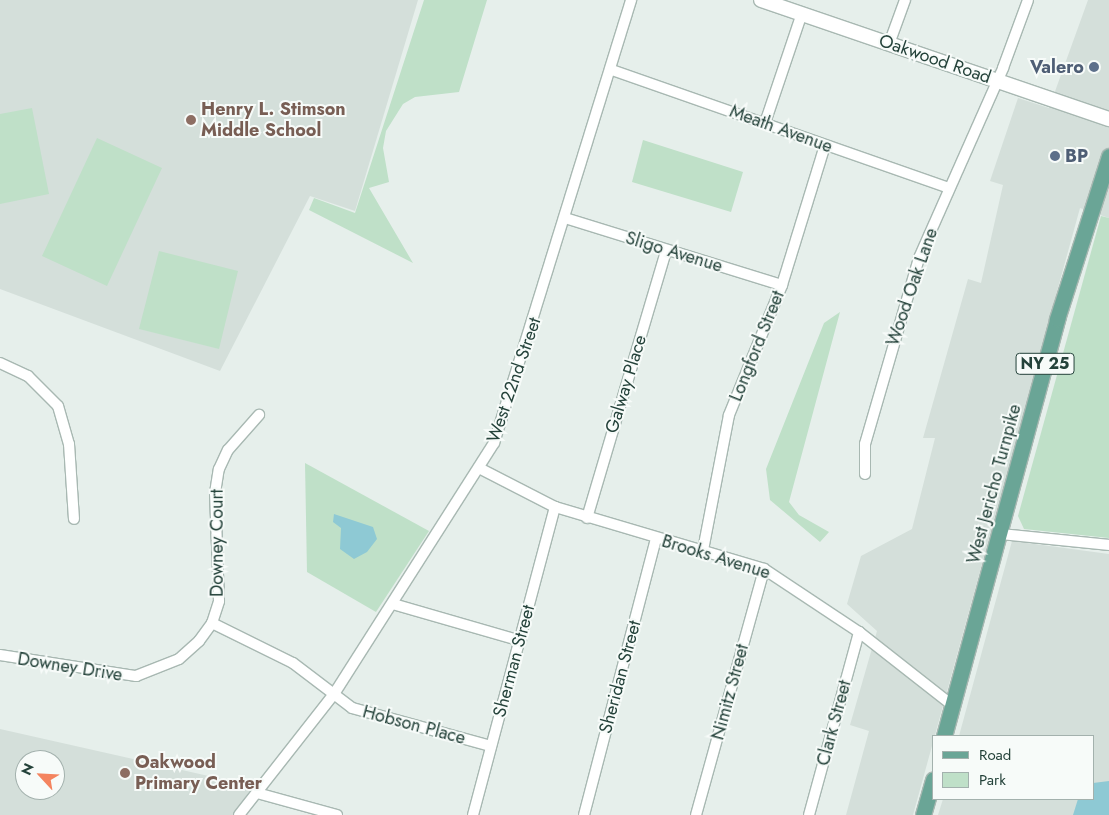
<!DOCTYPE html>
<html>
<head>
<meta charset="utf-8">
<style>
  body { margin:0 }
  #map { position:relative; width:1109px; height:815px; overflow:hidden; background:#e6efeb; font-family:Jost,sans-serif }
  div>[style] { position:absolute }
  .built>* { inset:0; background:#d4dfda }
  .green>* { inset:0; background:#bfe0c8 }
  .water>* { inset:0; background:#8ec9d4 }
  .roads { filter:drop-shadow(1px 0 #a8b8b2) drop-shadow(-1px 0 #a8b8b2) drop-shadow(0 1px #a8b8b2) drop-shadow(0 -1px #a8b8b2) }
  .street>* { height:10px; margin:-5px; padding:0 5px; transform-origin:5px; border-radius:5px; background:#fff }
  .secondary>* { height:14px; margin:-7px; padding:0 7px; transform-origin:7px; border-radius:7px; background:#fff }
  .primary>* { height:15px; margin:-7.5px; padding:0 7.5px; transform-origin:7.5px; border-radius:7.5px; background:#6aa596 }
  .dots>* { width:14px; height:14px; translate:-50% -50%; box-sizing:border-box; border:2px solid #f7fbf9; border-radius:50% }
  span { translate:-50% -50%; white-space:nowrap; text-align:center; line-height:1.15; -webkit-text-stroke:4px #f7fbf9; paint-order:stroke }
  .shield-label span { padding:1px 4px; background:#f7fbf9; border:1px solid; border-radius:4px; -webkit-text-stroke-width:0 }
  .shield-label { font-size:16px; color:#24423a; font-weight:700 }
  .street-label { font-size:18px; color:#24423a }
  .service-label { font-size:18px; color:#4e5e75; font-weight:700 }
  .right { translate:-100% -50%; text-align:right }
  .left { translate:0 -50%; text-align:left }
  .education-label { font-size:18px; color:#785e54; font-weight:700 }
  .legend { position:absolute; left:932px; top:735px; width:162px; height:65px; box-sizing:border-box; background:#f7fbf9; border:1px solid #a3b1ad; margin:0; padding:6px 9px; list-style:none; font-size:15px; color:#24423a }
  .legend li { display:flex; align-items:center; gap:10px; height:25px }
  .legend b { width:25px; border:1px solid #a3b1ad }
  .north { position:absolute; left:15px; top:750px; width:50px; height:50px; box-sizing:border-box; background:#f7fbf9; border:1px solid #a3b1ad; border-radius:50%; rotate:295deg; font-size:14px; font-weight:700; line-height:20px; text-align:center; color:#24423a }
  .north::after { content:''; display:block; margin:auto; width:18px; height:22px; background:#f4845f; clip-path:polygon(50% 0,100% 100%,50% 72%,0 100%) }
</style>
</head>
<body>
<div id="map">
  <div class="built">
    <i style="clip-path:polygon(0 0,418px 0,355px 211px,310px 196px,220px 371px,0 289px)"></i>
    <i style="clip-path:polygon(1088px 0,1109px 0,1109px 218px,1080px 208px,913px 815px,846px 815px,869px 731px,850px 725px,877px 631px,847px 604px,861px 556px,912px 529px,935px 438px,923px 438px,968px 279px,981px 283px,1003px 185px,990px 181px,1018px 98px,1049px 108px)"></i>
    <i style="clip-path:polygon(1012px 541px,1109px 554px,1109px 815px,938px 815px,943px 799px,1093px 799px,1093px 736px,959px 736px)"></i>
    <i style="clip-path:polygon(evenodd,0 729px,253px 786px,233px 815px,0 815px,0 729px,25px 760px,55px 760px,55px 790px,25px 790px,25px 760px)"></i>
  </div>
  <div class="green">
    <i style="clip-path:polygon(424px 0,487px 0,459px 92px,415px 97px,403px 104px,386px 131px,383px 148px,389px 182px,369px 188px,413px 263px,309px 210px,314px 198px,355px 213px)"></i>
    <i style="clip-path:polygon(32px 108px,49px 194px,0 204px,0 114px)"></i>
    <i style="clip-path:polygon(97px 138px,162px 168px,107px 286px,42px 256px)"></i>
    <i style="clip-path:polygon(643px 140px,743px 172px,731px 212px,632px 182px)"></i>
    <i style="clip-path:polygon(1101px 216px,1109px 218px,1109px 538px,1024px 529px,1018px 516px)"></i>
    <i style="clip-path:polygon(159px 251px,238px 271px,219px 349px,139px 329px)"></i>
    <i style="clip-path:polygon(840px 312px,789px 502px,799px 515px,829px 532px,820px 542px,770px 500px,766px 469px,824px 323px)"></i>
    <i style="clip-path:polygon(305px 463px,429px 531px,376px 612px,307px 572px)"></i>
  </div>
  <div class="water">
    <i style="clip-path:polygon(334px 514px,373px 527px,377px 539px,367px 552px,354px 559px,340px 549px,341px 528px,333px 522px)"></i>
    <i style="clip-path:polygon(1109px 781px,1109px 815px,1073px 815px,1078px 799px,1093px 799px,1093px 783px)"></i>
  </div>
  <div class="roads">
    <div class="street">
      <i style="left:889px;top:44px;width:47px;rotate:-70deg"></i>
      <i style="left:612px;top:70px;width:357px;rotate:19.3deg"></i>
      <i style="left:765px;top:123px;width:116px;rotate:-71.4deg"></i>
      <i style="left:565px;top:218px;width:227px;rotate:17.2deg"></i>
      <i style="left:0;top:363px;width:31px;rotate:25deg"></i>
      <i style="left:28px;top:376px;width:42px;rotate:45deg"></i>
      <i style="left:58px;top:406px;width:40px;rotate:74deg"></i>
      <i style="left:69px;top:444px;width:75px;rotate:86.2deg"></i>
      <i style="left:481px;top:469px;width:83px;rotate:27.2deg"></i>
      <i style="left:555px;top:507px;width:218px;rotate:16.5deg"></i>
      <i style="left:764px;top:569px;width:114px;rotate:33.6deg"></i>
      <i style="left:859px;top:632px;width:118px;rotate:38.1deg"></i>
      <i style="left:865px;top:474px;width:30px;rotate:-90deg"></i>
      <i style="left:865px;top:444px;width:194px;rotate:-73.8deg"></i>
      <i style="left:919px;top:258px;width:208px;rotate:-66.1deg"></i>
      <i style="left:1003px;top:68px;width:72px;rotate:-69.8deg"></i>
      <i style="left:587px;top:518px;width:278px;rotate:-73.5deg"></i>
      <i style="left:1001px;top:534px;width:109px;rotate:5.8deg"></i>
      <i style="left:703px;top:550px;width:137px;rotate:-79.1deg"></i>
      <i style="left:729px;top:415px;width:140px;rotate:-67.8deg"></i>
      <i style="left:782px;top:285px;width:146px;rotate:-72.9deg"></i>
      <i style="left:393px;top:604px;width:133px;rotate:16.1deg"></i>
      <i style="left:212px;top:623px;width:90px;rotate:26.3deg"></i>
      <i style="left:293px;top:663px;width:74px;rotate:37.3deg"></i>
      <i style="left:352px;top:708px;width:144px;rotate:15.3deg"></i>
      <i style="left:0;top:655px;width:138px;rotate:8.8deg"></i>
      <i style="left:136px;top:676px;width:46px;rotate:-21.6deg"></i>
      <i style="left:179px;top:659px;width:27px;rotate:-42deg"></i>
      <i style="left:199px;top:641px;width:22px;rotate:-54deg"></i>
      <i style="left:212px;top:623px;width:23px;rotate:-72deg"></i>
      <i style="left:219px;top:601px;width:108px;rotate:-92.1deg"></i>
      <i style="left:215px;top:493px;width:24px;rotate:-81deg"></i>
      <i style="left:219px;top:469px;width:21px;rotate:-65deg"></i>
      <i style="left:228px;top:450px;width:47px;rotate:-48.5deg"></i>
      <i style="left:257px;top:793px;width:83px;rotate:15.4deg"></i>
      <i style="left:239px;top:815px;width:154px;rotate:-51.9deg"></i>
      <i style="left:334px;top:694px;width:298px;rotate:-57.5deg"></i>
      <i style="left:494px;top:443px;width:464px;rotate:-72.8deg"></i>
      <i style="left:473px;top:815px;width:319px;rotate:-75.1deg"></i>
      <i style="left:584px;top:815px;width:285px;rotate:-75.4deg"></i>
      <i style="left:696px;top:815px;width:255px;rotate:-74.5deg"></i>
      <i style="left:809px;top:815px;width:190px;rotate:-74.7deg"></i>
    </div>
    <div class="secondary">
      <i style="left:761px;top:0;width:368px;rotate:18.9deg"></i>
    </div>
    <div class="primary">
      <i style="left:944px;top:736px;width:432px;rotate:-74.8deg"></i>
      <i style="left:1057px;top:319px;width:171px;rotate:-72.3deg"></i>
      <i style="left:923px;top:815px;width:37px;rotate:-74deg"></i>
    </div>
  </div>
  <div class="dots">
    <i style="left:1094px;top:67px;background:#5c6f8a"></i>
    <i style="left:191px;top:120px;background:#8d6e63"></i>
    <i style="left:1055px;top:156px;background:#5c6f8a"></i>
    <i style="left:125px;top:773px;background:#8d6e63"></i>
  </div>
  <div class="shield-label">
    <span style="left:1045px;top:364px">NY 25</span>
  </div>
  <div class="street-label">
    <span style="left:935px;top:59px;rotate:19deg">Oakwood Road</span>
    <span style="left:781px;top:129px;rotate:20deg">Meath Avenue</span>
    <span style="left:674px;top:252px;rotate:17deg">Sligo Avenue</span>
    <span style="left:912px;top:287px;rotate:-71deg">Wood Oak Lane</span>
    <span style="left:757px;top:346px;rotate:-68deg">Longford Street</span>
    <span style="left:514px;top:380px;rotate:-71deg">West 22nd Street</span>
    <span style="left:626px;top:384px;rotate:-73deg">Galway Place</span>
    <span style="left:994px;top:484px;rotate:-75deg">West Jericho Turnpike</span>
    <span style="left:217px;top:543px;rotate:-90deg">Downey Court</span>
    <span style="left:716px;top:557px;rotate:17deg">Brooks Avenue</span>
    <span style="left:514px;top:661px;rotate:-75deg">Sherman Street</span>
    <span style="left:70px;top:667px;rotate:9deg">Downey Drive</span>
    <span style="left:620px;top:677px;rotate:-75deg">Sheridan Street</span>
    <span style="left:730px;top:692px;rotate:-75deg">Nimitz Street</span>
    <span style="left:834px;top:723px;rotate:-75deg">Clark Street</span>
    <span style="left:414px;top:725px;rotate:15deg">Hobson Place</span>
  </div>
  <div class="service-label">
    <span class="right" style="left:1084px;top:67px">Valero</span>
    <span class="left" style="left:1065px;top:156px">BP</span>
  </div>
  <div class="education-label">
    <span class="left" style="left:201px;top:120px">Henry L. Stimson<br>Middle School</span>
    <span class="left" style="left:135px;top:773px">Oakwood<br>Primary Center</span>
  </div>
  <ul class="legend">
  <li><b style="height:6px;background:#6aa596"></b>Road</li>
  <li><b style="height:14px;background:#bfe0c8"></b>Park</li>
  </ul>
  <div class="north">N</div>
</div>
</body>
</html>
